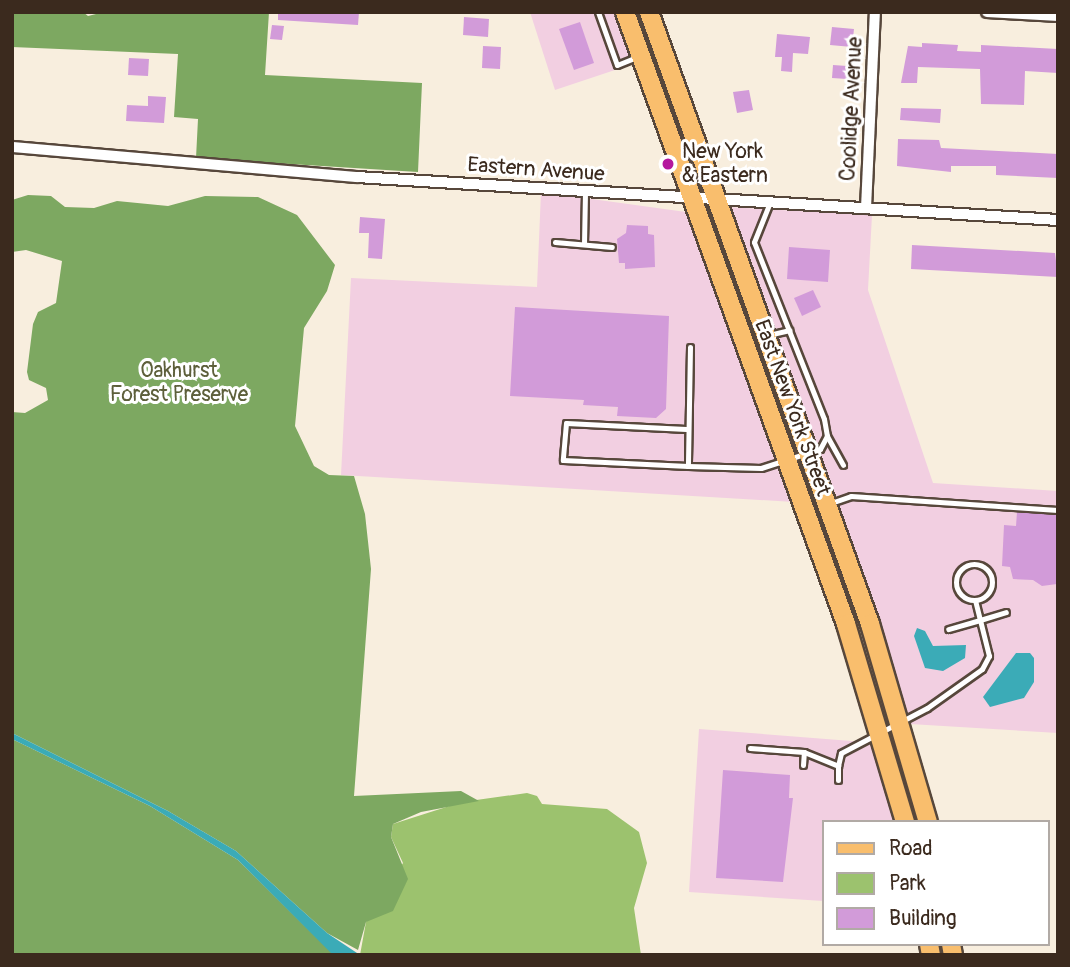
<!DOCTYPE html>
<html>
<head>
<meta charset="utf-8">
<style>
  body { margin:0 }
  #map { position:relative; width:1070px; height:967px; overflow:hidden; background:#f8eede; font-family:Pangolin,sans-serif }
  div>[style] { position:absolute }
  .built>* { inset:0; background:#f2cfe1 }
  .green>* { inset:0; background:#9cc26e }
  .forest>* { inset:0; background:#7da861 }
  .water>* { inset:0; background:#3babb7 }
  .building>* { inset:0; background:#d29bd9 }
  .roads { filter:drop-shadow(2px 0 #57473b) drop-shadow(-2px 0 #57473b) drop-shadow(0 2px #57473b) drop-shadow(0 -2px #57473b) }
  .service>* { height:5px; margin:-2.5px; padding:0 2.5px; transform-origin:2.5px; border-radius:2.5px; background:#fff }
  .service>.ring { margin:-2.5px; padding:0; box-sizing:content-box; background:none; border:5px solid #fff; border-radius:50% }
  .minor>* { height:10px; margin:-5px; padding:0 5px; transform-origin:5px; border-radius:5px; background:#fff }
  .primary>* { height:18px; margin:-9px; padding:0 9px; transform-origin:9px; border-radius:9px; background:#f9be6d }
  .dots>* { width:19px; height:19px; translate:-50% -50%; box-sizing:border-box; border:4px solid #fff; border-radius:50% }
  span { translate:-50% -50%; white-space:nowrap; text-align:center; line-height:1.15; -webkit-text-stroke:6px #fff; paint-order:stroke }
  .street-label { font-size:21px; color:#3b2a1e }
  .poi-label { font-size:21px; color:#3b2a1e }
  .left { translate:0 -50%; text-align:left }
  .park-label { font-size:21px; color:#5d5f3a }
  .frame { position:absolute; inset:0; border:14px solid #3b2a1e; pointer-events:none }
  .legend { position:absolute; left:822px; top:820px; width:228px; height:126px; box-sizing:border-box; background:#fff; border:2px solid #b1aaa5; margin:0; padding:9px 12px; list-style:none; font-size:21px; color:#3b2a1e }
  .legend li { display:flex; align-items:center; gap:14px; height:35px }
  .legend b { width:35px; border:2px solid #b1aaa5 }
</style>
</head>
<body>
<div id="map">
  <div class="built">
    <i style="clip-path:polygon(530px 12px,617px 12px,636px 63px,555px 90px)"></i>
    <i style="clip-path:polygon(541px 192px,686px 212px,794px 502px,341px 475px,351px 278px,537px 287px)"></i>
    <i style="clip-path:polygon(726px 207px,872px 215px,868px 290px,933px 483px,1058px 491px,1058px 733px,910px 724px)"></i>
    <i style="clip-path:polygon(699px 729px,877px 743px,898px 822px,823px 822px,823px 901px,689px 892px)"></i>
  </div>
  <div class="green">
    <i style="clip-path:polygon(527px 793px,537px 796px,542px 804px,607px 809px,639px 832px,647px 863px,634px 908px,641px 955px,360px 955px,366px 922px,403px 863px,391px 837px,393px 824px,462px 802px)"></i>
  </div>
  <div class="forest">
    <i style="clip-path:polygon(12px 12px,83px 12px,88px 16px,104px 12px,269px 12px,265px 75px,422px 83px,418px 172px,196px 158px,198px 119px,174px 117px,178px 54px,12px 47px)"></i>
    <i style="clip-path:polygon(28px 195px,51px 196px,65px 207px,94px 208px,117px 201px,168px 206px,205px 196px,258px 197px,297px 215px,335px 265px,327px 291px,304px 328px,295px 426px,314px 466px,329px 475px,354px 476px,365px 514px,371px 569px,354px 796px,461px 791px,479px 801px,421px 812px,393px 824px,391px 837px,408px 879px,393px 911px,366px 922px,358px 950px,327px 933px,236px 851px,168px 811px,12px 733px,12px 412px,25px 413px,48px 400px,46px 388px,29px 380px,27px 372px,33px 324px,38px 312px,56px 303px,62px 261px,26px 250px,12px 252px,12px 200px)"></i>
    <i style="clip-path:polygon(12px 739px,150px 806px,238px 860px,334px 955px,12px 955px)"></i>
  </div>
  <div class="water">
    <i style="clip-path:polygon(917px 628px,925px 631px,933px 646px,966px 645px,965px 658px,943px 671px,925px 668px,914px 636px)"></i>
    <i style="clip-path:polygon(1016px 653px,1030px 653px,1034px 658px,1034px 682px,1024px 698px,990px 707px,983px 697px)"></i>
    <i style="clip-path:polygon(12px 733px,168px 811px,236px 851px,327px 933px,360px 955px,331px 953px,238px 860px,150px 806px,12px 739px)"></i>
  </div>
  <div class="building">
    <i style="clip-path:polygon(278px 12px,359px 12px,358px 25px,278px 20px)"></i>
    <i style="clip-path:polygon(464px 17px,489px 19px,488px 37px,463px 35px)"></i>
    <i style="clip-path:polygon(580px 22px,594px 63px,574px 70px,559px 29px)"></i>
    <i style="clip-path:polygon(272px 25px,284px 26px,282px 40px,270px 39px)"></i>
    <i style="clip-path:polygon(832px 27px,854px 29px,852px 47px,830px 45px)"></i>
    <i style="clip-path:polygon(777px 34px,810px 37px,808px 54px,793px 53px,792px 72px,781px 71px,782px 57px,775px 57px)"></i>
    <i style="clip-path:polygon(922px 43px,958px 45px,957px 51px,981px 52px,981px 45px,1058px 49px,1058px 73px,1025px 71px,1024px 105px,981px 104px,980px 69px,918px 67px,917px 83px,901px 83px,908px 46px,922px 47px)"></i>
    <i style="clip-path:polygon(483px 46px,501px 47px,500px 69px,482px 68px)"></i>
    <i style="clip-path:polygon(129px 58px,149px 59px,148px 76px,128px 75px)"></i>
    <i style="clip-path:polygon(833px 65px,847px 66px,847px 79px,832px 78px)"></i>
    <i style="clip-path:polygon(749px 90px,753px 110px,737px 113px,733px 92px)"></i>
    <i style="clip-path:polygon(148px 96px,166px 97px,164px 123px,126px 121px,127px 105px,148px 106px)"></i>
    <i style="clip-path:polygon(901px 108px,941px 109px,940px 123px,900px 120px)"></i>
    <i style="clip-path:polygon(898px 139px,939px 140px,941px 148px,1058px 154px,1058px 178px,996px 175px,996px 166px,951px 166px,951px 172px,897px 166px)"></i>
    <i style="clip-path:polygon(360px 217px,385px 219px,382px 259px,368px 258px,369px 233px,359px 233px)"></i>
    <i style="clip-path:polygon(627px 225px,648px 226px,648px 234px,654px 235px,655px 267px,625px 269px,625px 263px,619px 263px,617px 239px,626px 233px)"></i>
    <i style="clip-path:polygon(912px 245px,1055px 253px,1058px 277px,911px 269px)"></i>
    <i style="clip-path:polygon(789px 247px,830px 250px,828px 282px,787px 279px)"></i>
    <i style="clip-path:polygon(813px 290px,821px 307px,802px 316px,794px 298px)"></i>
    <i style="clip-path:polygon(515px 307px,669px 316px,666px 409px,656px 418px,617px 416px,618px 407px,583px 405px,584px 400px,510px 396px)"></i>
    <i style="clip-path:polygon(1017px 512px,1058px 515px,1057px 584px,1042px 586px,1033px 580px,1013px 579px,1010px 567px,1002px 566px,1004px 525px,1016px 526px)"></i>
    <i style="clip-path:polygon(723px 770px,790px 775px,789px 798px,793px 798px,783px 882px,716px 878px)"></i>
  </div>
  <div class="roads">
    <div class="service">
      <i style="left:598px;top:12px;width:56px;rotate:70.3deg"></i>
      <i style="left:617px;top:65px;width:22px;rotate:-22deg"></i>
      <i style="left:555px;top:242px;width:57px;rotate:5deg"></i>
      <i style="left:584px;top:244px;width:51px;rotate:-88.9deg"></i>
      <i style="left:768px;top:335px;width:22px;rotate:-13deg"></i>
      <i style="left:690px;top:347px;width:119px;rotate:91deg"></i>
      <i style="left:688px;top:466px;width:73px;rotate:1.6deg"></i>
      <i style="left:761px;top:468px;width:62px;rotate:-17.9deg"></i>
      <i style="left:820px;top:449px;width:15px;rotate:-62deg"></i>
      <i style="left:827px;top:436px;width:17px;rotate:-100deg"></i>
      <i style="left:824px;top:419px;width:190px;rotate:-111.6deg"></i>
      <i style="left:754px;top:242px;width:43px;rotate:-68.2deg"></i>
      <i style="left:686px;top:429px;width:120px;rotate:-177.1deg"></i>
      <i style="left:566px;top:423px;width:37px;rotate:95deg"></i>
      <i style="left:563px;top:460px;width:125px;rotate:2.7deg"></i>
      <i style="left:827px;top:436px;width:33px;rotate:61deg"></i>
      <i style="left:828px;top:504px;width:24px;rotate:-19deg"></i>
      <i style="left:851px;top:496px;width:207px;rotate:3.9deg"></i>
      <i class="ring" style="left:956px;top:564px;width:31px;height:31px"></i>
      <i style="left:975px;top:600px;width:21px;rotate:76deg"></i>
      <i style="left:980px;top:620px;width:27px;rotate:-17deg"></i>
      <i style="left:750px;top:748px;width:54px;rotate:4.2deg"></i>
      <i style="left:804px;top:752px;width:37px;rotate:22deg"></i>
      <i style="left:838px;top:766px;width:13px;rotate:-77deg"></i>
      <i style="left:841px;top:753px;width:97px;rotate:-27.6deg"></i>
      <i style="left:927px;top:708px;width:67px;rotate:-35.3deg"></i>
      <i style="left:982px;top:669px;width:15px;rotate:-62deg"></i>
      <i style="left:989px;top:656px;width:37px;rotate:-104deg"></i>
      <i style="left:980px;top:620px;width:33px;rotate:164deg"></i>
      <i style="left:803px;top:765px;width:13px;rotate:-86deg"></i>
      <i style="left:838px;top:780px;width:14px;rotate:-90deg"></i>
    </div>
    <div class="minor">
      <i style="left:987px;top:12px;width:71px;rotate:3.2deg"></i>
      <i style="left:12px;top:147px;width:346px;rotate:5deg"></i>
      <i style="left:357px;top:177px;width:702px;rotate:3.51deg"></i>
      <i style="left:866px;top:208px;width:196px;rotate:-87.4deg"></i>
    </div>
    <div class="primary">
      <i style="left:625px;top:12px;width:651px;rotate:70.14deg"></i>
      <i style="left:846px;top:624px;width:207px;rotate:73.4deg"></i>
      <i style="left:649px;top:12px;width:651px;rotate:70.14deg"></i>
      <i style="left:870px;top:624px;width:206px;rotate:73.7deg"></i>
      <i style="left:929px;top:944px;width:11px;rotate:80deg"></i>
      <i style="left:951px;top:944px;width:11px;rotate:80deg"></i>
    </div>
  </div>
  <div class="dots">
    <i style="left:668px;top:164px;background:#b5179e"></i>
  </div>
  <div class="street-label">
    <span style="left:852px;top:109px;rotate:-87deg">Coolidge Avenue</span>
    <span style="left:536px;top:170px;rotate:4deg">Eastern Avenue</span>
    <span style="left:792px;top:408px;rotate:70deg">East New York Street</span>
  </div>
  <div class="poi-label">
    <span class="left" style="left:682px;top:164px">New York<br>&amp; Eastern</span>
  </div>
  <div class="park-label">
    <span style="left:179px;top:383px">Oakhurst<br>Forest Preserve</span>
  </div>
  <div class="frame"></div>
  <ul class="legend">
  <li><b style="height:9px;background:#f9be6d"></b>Road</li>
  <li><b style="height:19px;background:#9cc26e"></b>Park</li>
  <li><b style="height:19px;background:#d29bd9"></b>Building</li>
  </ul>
</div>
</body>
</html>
